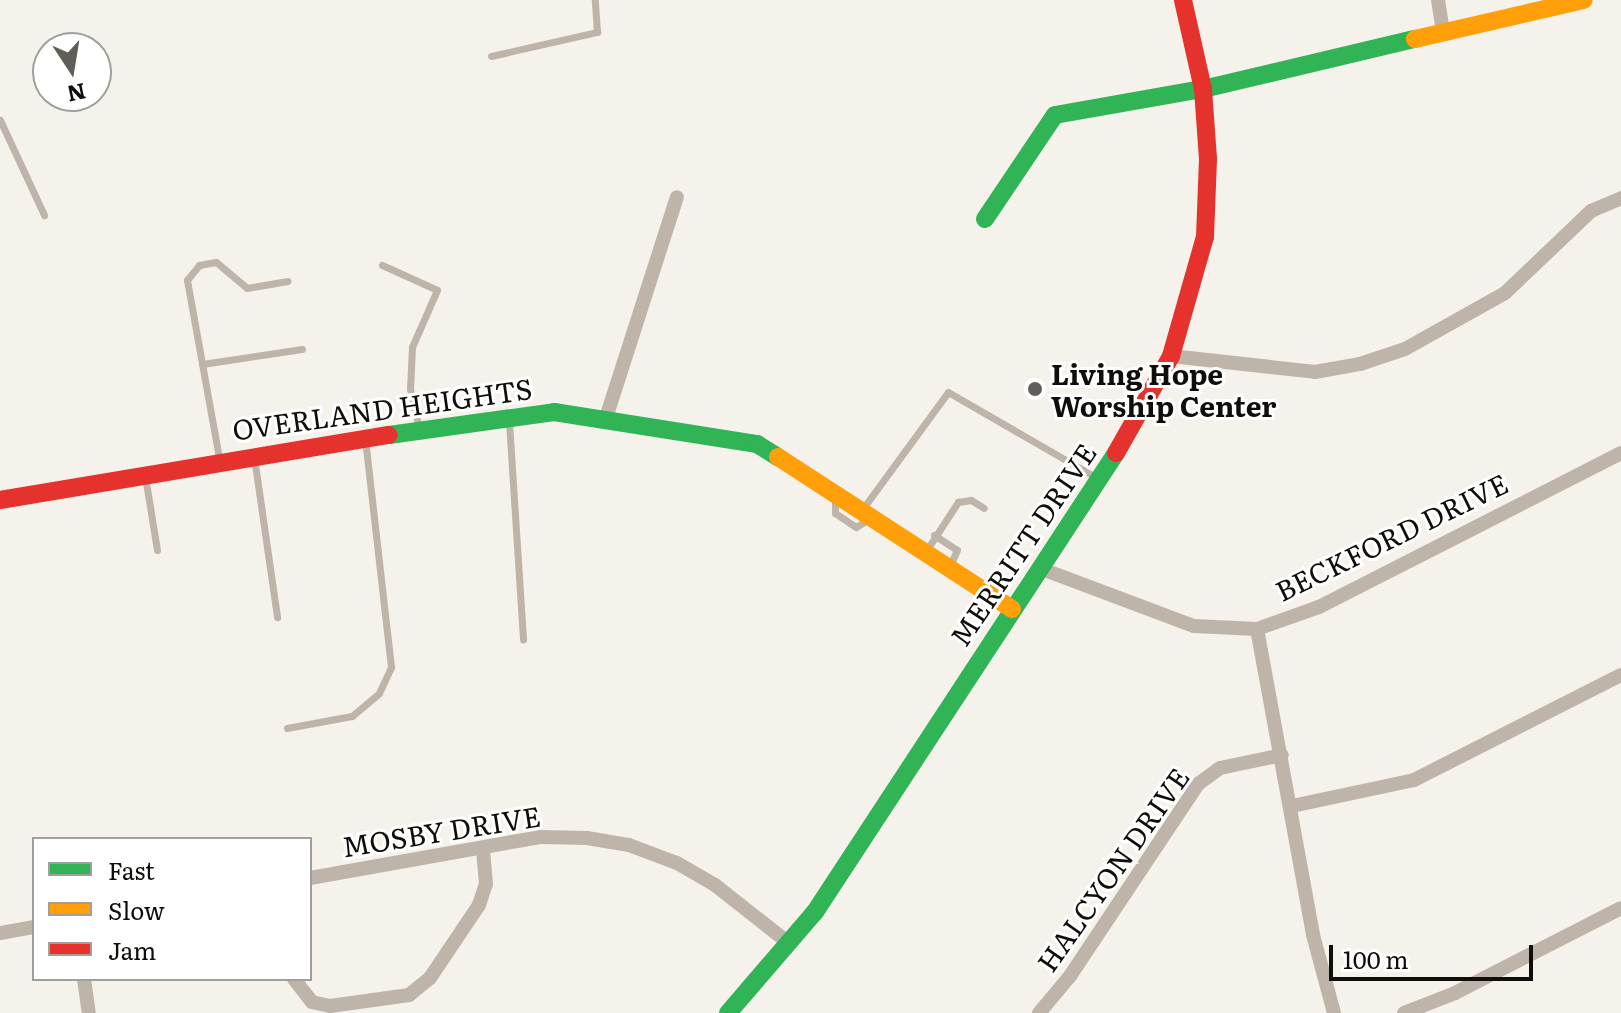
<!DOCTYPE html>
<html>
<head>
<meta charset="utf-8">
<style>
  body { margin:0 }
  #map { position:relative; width:1621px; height:1013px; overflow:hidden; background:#f5f2eb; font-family:Literata,serif }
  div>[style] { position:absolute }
  .lane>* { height:7px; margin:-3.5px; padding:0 3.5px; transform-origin:3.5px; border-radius:3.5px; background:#beb4aa }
  .street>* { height:14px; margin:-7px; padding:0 7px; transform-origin:7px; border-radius:7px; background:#beb4aa }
  .fast>* { height:18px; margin:-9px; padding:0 9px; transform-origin:9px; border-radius:9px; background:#30b455 }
  .slow>* { height:18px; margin:-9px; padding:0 9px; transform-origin:9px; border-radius:9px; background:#ff9f0a }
  .jam>* { height:18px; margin:-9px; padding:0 9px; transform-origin:9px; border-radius:9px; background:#e5322d }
  .dots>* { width:22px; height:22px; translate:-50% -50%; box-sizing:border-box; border:4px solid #fff; border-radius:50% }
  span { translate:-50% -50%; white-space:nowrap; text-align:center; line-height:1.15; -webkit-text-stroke:6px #fff; paint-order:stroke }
  .poi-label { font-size:28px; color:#100e0a; font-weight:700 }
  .left { translate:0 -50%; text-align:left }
  .street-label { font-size:28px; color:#100e0a }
  .legend { position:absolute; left:32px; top:837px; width:280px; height:144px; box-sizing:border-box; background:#fff; border:2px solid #9f9f9d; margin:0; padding:10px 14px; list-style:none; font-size:24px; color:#100e0a }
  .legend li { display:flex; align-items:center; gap:16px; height:40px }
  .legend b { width:40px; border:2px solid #9f9f9d }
  .north { position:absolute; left:32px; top:32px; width:80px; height:80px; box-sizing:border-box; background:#fff; border:2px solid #9f9f9d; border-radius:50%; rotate:168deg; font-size:22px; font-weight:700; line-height:32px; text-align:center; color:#100e0a }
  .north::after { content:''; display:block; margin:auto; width:28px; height:36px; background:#605e59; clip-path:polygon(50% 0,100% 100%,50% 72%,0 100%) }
  .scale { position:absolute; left:1329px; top:945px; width:204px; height:36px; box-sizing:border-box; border:4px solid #100e0a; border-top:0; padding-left:10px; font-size:24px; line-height:28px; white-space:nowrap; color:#100e0a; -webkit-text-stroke:6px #fff; paint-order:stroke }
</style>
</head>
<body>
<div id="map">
  <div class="lane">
    <i style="left:491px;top:56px;width:109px;rotate:-12.8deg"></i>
    <i style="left:597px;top:32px;width:32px;rotate:-94deg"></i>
    <i style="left:0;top:120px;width:105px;rotate:65.1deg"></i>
    <i style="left:382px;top:265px;width:60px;rotate:24.4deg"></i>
    <i style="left:437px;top:290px;width:62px;rotate:113.7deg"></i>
    <i style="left:412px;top:347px;width:42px;rotate:92.7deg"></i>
    <i style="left:410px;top:389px;width:40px;rotate:77deg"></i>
    <i style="left:202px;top:364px;width:101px;rotate:-8.5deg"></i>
    <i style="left:509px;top:422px;width:218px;rotate:86.3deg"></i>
    <i style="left:254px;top:457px;width:162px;rotate:81.8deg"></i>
    <i style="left:219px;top:458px;width:181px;rotate:-100.2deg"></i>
    <i style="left:187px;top:280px;width:19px;rotate:-51deg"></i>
    <i style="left:199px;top:265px;width:17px;rotate:-10deg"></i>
    <i style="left:216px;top:262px;width:40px;rotate:40deg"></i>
    <i style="left:247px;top:288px;width:41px;rotate:-9.9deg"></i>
    <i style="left:145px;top:476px;width:75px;rotate:80.8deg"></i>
    <i style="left:835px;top:497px;width:16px;rotate:90deg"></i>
    <i style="left:835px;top:513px;width:25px;rotate:34deg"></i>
    <i style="left:856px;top:527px;width:13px;rotate:-32deg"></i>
    <i style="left:861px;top:511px;width:147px;rotate:-53.8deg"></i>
    <i style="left:948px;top:392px;width:172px;rotate:30deg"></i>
    <i style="left:934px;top:535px;width:27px;rotate:33deg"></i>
    <i style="left:957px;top:550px;width:17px;rotate:114deg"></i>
    <i style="left:926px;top:551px;width:59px;rotate:-56.9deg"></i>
    <i style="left:958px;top:502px;width:13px;rotate:-9deg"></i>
    <i style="left:971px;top:500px;width:15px;rotate:32deg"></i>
    <i style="left:287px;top:728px;width:66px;rotate:-10.5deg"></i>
    <i style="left:352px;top:716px;width:35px;rotate:-40deg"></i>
    <i style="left:379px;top:693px;width:29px;rotate:-65deg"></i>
    <i style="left:391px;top:667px;width:229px;rotate:-96.5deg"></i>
  </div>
  <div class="street">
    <i style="left:1438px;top:0;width:30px;rotate:81deg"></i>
    <i style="left:1171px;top:356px;width:145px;rotate:6.3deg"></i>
    <i style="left:1315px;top:372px;width:46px;rotate:-10.1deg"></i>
    <i style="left:1360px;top:364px;width:47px;rotate:-18.4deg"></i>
    <i style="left:1405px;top:349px;width:115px;rotate:-29.2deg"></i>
    <i style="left:1505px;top:293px;width:119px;rotate:-43.6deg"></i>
    <i style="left:1591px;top:211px;width:33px;rotate:-23deg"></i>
    <i style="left:605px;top:421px;width:235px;rotate:-72.2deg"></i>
    <i style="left:1042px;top:569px;width:162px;rotate:20.6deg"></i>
    <i style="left:1194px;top:626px;width:63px;rotate:2.7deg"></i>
    <i style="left:1257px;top:629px;width:66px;rotate:-19.5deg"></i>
    <i style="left:1319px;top:607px;width:339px;rotate:-27deg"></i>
    <i style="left:1257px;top:629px;width:311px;rotate:79.6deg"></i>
    <i style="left:1313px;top:935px;width:81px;rotate:74.9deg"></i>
    <i style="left:1292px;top:806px;width:125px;rotate:-12deg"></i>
    <i style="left:1414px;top:780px;width:232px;rotate:-26.9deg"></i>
    <i style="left:310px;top:878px;width:235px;rotate:-10.1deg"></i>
    <i style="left:541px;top:837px;width:46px;rotate:1.2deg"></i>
    <i style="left:587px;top:838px;width:43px;rotate:9.5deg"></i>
    <i style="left:629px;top:845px;width:51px;rotate:20.6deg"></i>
    <i style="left:677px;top:863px;width:44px;rotate:30.1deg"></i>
    <i style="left:715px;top:885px;width:95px;rotate:38.2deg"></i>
    <i style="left:0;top:933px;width:35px;rotate:-10deg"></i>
    <i style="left:84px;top:979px;width:34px;rotate:82deg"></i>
    <i style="left:294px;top:979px;width:29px;rotate:52deg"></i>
    <i style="left:312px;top:1002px;width:18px;rotate:13deg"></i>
    <i style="left:330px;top:1006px;width:80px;rotate:-7.9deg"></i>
    <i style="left:409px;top:995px;width:27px;rotate:-39deg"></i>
    <i style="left:430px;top:978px;width:88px;rotate:-56.1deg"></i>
    <i style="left:479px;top:905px;width:22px;rotate:-72deg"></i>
    <i style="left:486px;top:884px;width:36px;rotate:-95deg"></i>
    <i style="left:1039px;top:1013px;width:48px;rotate:-50deg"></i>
    <i style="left:1070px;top:976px;width:231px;rotate:-56.3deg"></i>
    <i style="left:1198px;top:784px;width:27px;rotate:-36deg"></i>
    <i style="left:1220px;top:768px;width:63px;rotate:-11.8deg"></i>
    <i style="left:1404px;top:1013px;width:55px;rotate:-21.4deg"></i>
    <i style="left:1455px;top:993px;width:186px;rotate:-27.1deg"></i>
  </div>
  <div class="fast">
    <i style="left:985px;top:219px;width:125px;rotate:-56.1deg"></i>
    <i style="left:1055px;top:115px;width:150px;rotate:-10deg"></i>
    <i style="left:1203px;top:89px;width:218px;rotate:-13.3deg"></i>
    <i style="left:389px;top:435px;width:167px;rotate:-7.9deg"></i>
    <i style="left:554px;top:412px;width:206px;rotate:9deg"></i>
    <i style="left:757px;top:444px;width:25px;rotate:32deg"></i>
    <i style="left:728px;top:1013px;width:133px;rotate:-49.3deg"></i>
    <i style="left:815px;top:912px;width:549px;rotate:-56.74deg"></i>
  </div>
  <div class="slow">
    <i style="left:1415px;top:39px;width:173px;rotate:-13deg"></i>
    <i style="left:778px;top:457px;width:279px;rotate:33deg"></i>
  </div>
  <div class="jam">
    <i style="left:1116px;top:453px;width:112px;rotate:-60.4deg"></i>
    <i style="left:1171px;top:356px;width:124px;rotate:-74.1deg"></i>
    <i style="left:1205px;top:237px;width:78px;rotate:-87.8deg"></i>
    <i style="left:1208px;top:159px;width:70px;rotate:-94.1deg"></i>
    <i style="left:1203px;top:89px;width:91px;rotate:-102.7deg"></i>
    <i style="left:0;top:500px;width:394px;rotate:-9.5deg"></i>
  </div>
  <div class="dots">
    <i style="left:1035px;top:389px;background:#605e59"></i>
  </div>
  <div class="poi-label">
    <span class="left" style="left:1051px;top:389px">Living Hope<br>Worship Center</span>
  </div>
  <div class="street-label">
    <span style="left:382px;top:408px;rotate:-8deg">OVERLAND HEIGHTS</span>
    <span style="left:1391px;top:536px;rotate:-26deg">BECKFORD DRIVE</span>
    <span style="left:1022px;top:544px;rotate:-56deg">MERRITT DRIVE</span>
    <span style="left:441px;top:830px;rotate:-9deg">MOSBY DRIVE</span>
    <span style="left:1112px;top:869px;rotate:-55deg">HALCYON DRIVE</span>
  </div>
  <ul class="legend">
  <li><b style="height:10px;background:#30b455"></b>Fast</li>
  <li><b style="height:10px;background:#ff9f0a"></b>Slow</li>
  <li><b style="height:10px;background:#e5322d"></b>Jam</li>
  </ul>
  <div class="north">N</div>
  <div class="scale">100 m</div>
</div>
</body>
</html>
